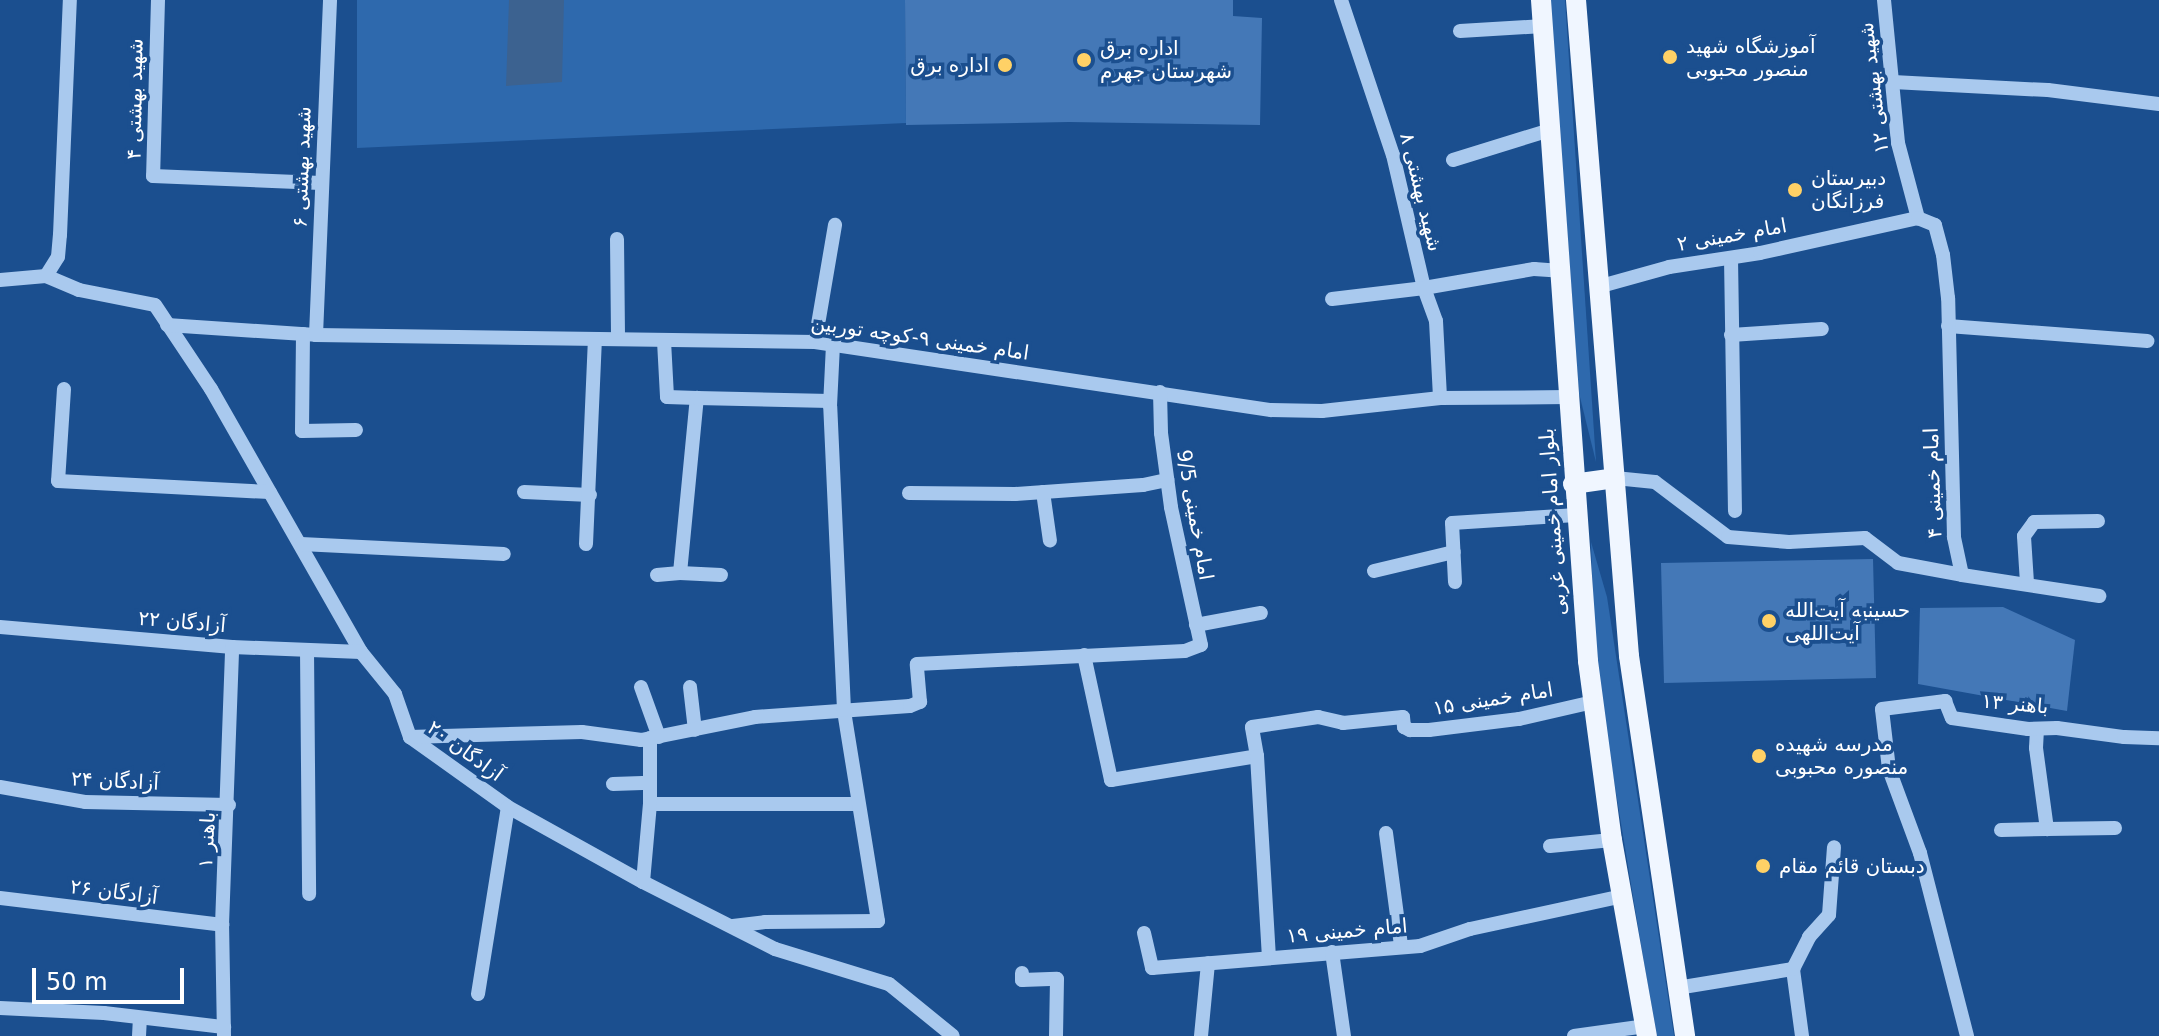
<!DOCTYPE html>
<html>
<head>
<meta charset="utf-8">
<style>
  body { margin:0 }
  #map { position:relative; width:2159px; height:1036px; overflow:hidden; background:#1b4f8f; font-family:"DejaVu Sans","Noto Sans Arabic",sans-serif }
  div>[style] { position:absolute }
  .green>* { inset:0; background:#2e69ad }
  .water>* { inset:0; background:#3c6290 }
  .building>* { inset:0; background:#4478b7 }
  .minor>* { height:14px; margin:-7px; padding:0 7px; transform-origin:7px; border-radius:7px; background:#a9c9ee }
  .major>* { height:20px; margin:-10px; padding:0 10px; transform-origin:10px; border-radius:10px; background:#f0f6ff }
  .dots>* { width:22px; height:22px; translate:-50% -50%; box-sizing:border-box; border:4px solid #1b4f8f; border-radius:50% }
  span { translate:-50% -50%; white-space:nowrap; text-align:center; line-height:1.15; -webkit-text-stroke:7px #1b4f8f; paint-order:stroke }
  .poi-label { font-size:20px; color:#fff }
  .left { translate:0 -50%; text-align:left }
  .right { translate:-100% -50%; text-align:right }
  .street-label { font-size:20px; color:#fff }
  .scale { position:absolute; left:32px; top:968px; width:152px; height:36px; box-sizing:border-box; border:4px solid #fff; border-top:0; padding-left:10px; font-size:24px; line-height:28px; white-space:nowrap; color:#fff; -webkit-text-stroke:6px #1b4f8f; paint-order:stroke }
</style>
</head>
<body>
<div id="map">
  <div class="green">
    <i style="clip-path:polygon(357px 0,905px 0,906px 123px,357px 148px)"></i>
    <i style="clip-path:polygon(1550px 0,1565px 0,1596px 462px,1579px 393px)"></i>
    <i style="clip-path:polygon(1591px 542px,1607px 597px,1674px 1036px,1657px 1036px,1644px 963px,1604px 720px,1594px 631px)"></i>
  </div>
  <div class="water">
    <i style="clip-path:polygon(509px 0,564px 0,562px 82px,506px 86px)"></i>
  </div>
  <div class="building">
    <i style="clip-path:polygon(905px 0,1233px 0,1233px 16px,1262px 18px,1260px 125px,1069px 122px,906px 125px)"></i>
    <i style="clip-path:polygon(1873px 559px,1876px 678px,1664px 683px,1661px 563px)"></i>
    <i style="clip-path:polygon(2003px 607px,2075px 640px,2067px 711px,1918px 684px,1920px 608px)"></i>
  </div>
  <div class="minor">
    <i style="left:158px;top:0;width:176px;rotate:91.6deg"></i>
    <i style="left:153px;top:176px;width:168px;rotate:2.4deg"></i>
    <i style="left:1341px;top:0;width:163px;rotate:71.5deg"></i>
    <i style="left:1393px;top:155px;width:137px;rotate:76.9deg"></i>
    <i style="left:1424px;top:288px;width:35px;rotate:70deg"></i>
    <i style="left:1436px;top:321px;width:77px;rotate:87deg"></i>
    <i style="left:1884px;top:0;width:144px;rotate:84.4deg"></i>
    <i style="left:1898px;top:143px;width:78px;rotate:75.1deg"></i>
    <i style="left:1460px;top:31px;width:83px;rotate:-3.4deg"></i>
    <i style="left:1893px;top:82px;width:155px;rotate:3deg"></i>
    <i style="left:2048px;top:90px;width:112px;rotate:7.2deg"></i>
    <i style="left:1453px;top:160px;width:102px;rotate:-17.2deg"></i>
    <i style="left:617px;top:239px;width:100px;rotate:89.4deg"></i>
    <i style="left:1731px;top:258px;width:253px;rotate:89.1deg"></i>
    <i style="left:46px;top:276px;width:22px;rotate:-58deg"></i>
    <i style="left:58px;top:257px;width:22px;rotate:-85deg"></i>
    <i style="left:60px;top:235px;width:235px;rotate:-87.6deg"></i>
    <i style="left:0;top:280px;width:46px;rotate:-5deg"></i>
    <i style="left:46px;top:276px;width:36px;rotate:23deg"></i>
    <i style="left:79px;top:290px;width:77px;rotate:11.2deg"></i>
    <i style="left:155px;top:305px;width:101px;rotate:56.3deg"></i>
    <i style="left:211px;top:389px;width:303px;rotate:60.3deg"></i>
    <i style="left:361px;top:652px;width:54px;rotate:51deg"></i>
    <i style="left:395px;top:694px;width:46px;rotate:70.8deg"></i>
    <i style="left:410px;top:737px;width:120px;rotate:35.5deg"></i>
    <i style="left:508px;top:807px;width:154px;rotate:29.1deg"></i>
    <i style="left:643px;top:882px;width:148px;rotate:26.9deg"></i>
    <i style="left:775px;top:949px;width:119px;rotate:17.1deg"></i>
    <i style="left:889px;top:984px;width:82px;rotate:39.1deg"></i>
    <i style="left:1601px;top:286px;width:71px;rotate:-15.6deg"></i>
    <i style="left:1669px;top:267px;width:92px;rotate:-8.7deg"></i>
    <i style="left:1760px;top:253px;width:162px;rotate:-12.5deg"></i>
    <i style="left:1332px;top:299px;width:93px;rotate:-6.8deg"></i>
    <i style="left:1424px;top:288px;width:112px;rotate:-9.8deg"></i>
    <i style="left:1534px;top:269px;width:27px;rotate:4deg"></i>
    <i style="left:167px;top:325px;width:149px;rotate:3.8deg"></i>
    <i style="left:316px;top:335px;width:499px;rotate:0.8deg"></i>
    <i style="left:815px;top:342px;width:461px;rotate:8.5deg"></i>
    <i style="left:1271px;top:410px;width:51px;rotate:1.1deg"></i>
    <i style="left:1322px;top:411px;width:119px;rotate:-6.3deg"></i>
    <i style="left:1440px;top:398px;width:128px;rotate:-0.4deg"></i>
    <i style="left:1948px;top:326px;width:200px;rotate:4.3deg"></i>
    <i style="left:303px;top:334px;width:97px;rotate:90.6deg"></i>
    <i style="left:302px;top:431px;width:54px;rotate:-1.1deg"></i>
    <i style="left:316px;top:335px;width:335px;rotate:-87.6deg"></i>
    <i style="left:1731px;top:335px;width:91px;rotate:-3.8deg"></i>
    <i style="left:664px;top:341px;width:56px;rotate:86.9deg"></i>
    <i style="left:667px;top:397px;width:30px;rotate:2deg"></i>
    <i style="left:815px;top:342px;width:119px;rotate:-80.3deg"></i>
    <i style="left:64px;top:389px;width:92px;rotate:93.7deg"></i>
    <i style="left:58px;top:481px;width:212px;rotate:3deg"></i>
    <i style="left:1615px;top:478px;width:40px;rotate:5.7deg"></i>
    <i style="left:1655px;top:482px;width:91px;rotate:37deg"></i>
    <i style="left:1728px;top:537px;width:61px;rotate:4.7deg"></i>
    <i style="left:1789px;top:542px;width:76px;rotate:-3deg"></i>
    <i style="left:1865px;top:538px;width:41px;rotate:37.1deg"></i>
    <i style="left:1898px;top:563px;width:65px;rotate:10.6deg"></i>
    <i style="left:1962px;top:575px;width:39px;rotate:-102deg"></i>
    <i style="left:1954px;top:537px;width:239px;rotate:-91.4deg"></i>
    <i style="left:1948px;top:298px;width:43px;rotate:-96.6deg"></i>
    <i style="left:1943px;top:255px;width:31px;rotate:-105deg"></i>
    <i style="left:1935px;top:225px;width:18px;rotate:-158deg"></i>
    <i style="left:524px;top:492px;width:66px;rotate:2.6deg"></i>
    <i style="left:1043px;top:492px;width:49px;rotate:81.9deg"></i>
    <i style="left:909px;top:493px;width:106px;rotate:0.5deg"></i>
    <i style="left:1015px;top:494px;width:128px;rotate:-4deg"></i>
    <i style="left:1143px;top:485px;width:25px;rotate:-12deg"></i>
    <i style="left:301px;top:544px;width:203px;rotate:2.8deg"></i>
    <i style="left:586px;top:544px;width:205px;rotate:-87.5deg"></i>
    <i style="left:1374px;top:571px;width:82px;rotate:-13.4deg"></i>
    <i style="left:680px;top:573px;width:41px;rotate:2.8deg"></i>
    <i style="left:657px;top:575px;width:23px;rotate:-5deg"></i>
    <i style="left:680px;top:573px;width:176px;rotate:-84.5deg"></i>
    <i style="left:697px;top:398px;width:133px;rotate:1.3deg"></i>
    <i style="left:1962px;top:575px;width:139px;rotate:8.7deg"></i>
    <i style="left:1455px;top:582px;width:59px;rotate:-92.9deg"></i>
    <i style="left:1452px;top:523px;width:124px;rotate:-3.7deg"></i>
    <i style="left:2027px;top:583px;width:47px;rotate:-93.7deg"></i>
    <i style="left:2024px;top:536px;width:17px;rotate:-54deg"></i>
    <i style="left:2034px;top:522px;width:64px;rotate:-0.9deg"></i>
    <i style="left:1196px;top:625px;width:66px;rotate:-10.5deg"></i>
    <i style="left:0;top:627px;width:233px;rotate:4.9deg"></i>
    <i style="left:232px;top:647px;width:129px;rotate:2.2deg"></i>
    <i style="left:307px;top:650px;width:244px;rotate:89.5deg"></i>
    <i style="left:1084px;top:655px;width:128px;rotate:77.8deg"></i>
    <i style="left:1111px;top:780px;width:148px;rotate:-9.3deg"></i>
    <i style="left:1257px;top:756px;width:29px;rotate:-100deg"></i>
    <i style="left:1252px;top:727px;width:67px;rotate:-8.6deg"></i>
    <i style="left:1318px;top:717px;width:26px;rotate:13deg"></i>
    <i style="left:1343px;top:723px;width:60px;rotate:-5.7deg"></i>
    <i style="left:1403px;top:717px;width:10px;rotate:84deg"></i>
    <i style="left:1404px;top:727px;width:7px;rotate:27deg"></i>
    <i style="left:1410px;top:730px;width:19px"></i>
    <i style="left:1429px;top:730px;width:91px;rotate:-7deg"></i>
    <i style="left:1519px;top:719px;width:76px;rotate:-12.9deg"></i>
    <i style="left:641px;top:687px;width:53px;rotate:70.2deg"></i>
    <i style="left:690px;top:687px;width:43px;rotate:83.4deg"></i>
    <i style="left:2037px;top:729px;width:19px;rotate:93deg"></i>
    <i style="left:2036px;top:748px;width:82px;rotate:82.3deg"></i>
    <i style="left:2047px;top:829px;width:68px;rotate:-0.8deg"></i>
    <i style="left:410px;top:737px;width:172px;rotate:-1.7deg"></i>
    <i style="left:582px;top:732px;width:60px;rotate:7.7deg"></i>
    <i style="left:641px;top:740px;width:116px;rotate:-11.4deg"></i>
    <i style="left:755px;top:717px;width:155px;rotate:-4.1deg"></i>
    <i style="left:910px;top:706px;width:11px;rotate:-22deg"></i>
    <i style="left:920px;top:702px;width:38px;rotate:-95deg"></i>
    <i style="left:917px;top:664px;width:268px;rotate:-2.8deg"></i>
    <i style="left:1185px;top:651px;width:17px;rotate:-21deg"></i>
    <i style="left:1201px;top:645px;width:141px;rotate:-102.3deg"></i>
    <i style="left:1171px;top:507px;width:75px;rotate:-97.7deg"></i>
    <i style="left:1161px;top:433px;width:41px;rotate:-91.4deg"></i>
    <i style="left:650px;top:738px;width:66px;rotate:90deg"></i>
    <i style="left:650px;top:804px;width:207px"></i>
    <i style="left:1257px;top:756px;width:202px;rotate:86.6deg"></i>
    <i style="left:613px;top:784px;width:37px;rotate:-2deg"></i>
    <i style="left:0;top:787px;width:86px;rotate:10deg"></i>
    <i style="left:85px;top:802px;width:144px;rotate:1.2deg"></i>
    <i style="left:2001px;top:830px;width:46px;rotate:-1.2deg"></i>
    <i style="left:1386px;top:833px;width:114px;rotate:82.4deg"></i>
    <i style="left:1550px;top:846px;width:62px;rotate:-5.5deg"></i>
    <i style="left:643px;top:882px;width:78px;rotate:-84.9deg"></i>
    <i style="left:0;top:898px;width:224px;rotate:6.9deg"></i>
    <i style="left:733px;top:926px;width:32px;rotate:-7deg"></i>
    <i style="left:765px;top:922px;width:113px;rotate:-0.5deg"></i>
    <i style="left:878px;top:921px;width:214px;rotate:-99.2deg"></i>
    <i style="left:844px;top:710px;width:304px;rotate:-92.6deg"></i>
    <i style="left:830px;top:406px;width:62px;rotate:-87.2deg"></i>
    <i style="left:1144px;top:933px;width:36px;rotate:77deg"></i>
    <i style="left:1152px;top:968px;width:269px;rotate:-4.7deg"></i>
    <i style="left:1420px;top:946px;width:53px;rotate:-18.8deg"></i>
    <i style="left:1470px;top:929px;width:157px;rotate:-12.2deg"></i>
    <i style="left:1332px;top:952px;width:85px;rotate:81.9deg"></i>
    <i style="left:1022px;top:973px;width:7px;rotate:90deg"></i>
    <i style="left:1022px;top:980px;width:35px;rotate:-2deg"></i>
    <i style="left:1057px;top:979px;width:57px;rotate:91deg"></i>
    <i style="left:1677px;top:988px;width:118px;rotate:-9.3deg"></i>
    <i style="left:478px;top:994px;width:189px;rotate:-80.9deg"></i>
    <i style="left:0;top:1008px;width:104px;rotate:2.8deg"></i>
    <i style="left:104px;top:1013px;width:121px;rotate:6.7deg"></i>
    <i style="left:139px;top:1036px;width:17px;rotate:-87deg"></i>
    <i style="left:224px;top:1036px;width:111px;rotate:-91deg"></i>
    <i style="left:222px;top:925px;width:278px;rotate:-87.9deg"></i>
    <i style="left:1201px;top:1036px;width:73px;rotate:-84.5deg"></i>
    <i style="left:1574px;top:1036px;width:73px;rotate:-7.9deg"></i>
    <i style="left:1802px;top:1036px;width:68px;rotate:-97.7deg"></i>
    <i style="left:1793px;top:969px;width:36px;rotate:-63deg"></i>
    <i style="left:1809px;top:937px;width:30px;rotate:-48deg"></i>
    <i style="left:1829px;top:915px;width:68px;rotate:-85.8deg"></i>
    <i style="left:1967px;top:1036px;width:189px;rotate:-104.4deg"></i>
    <i style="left:1920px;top:853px;width:90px;rotate:-110.3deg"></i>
    <i style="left:1889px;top:769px;width:60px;rotate:-96.7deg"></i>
    <i style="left:1882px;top:709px;width:64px;rotate:-7.2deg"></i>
    <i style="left:1945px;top:701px;width:18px;rotate:68deg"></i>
    <i style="left:1952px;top:718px;width:77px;rotate:8.2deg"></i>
    <i style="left:2028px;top:729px;width:29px;rotate:-2deg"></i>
    <i style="left:2057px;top:728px;width:68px;rotate:7.7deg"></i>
    <i style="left:2124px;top:737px;width:35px;rotate:2deg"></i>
  </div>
  <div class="major">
    <i style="left:1541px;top:0;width:663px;rotate:85.93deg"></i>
    <i style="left:1588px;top:661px;width:181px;rotate:82.4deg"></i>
    <i style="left:1612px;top:840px;width:199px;rotate:79.9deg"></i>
    <i style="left:1576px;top:0;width:658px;rotate:85.38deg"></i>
    <i style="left:1629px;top:656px;width:384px;rotate:81.6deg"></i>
    <i style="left:1573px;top:484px;width:42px;rotate:-8.1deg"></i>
  </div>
  <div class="dots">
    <i style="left:1670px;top:57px;background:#ffd166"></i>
    <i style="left:1084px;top:60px;background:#ffd166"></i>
    <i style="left:1005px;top:65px;background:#ffd166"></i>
    <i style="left:1795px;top:190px;background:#ffd166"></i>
    <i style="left:1769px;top:621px;background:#ffd166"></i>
    <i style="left:1759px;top:756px;background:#ffd166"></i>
    <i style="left:1763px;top:866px;background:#ffd166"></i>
  </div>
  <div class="poi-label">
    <span class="left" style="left:1686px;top:58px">آموزشگاه شهید<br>منصور محبوبی</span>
    <span class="left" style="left:1100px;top:60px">اداره برق<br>شهرستان جهرم</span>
    <span class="right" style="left:989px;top:65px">اداره برق</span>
    <span class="left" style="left:1811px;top:190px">دبیرستان<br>فرزانگان</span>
    <span class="left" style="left:1785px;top:622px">حسینیه آیت‌الله<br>آیت‌اللهی</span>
    <span class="left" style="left:1775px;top:756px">مدرسه شهیده<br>منصوره محبوبی</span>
    <span class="left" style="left:1779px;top:866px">دبستان قائم مقام</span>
  </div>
  <div class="street-label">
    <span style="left:1874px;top:88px;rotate:-97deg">شهید بهشتی ۱۲</span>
    <span style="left:135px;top:99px;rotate:-89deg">شهید بهشتی ۴</span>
    <span style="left:302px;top:167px;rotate:-88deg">شهید بهشتی ۶</span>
    <span style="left:1421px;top:192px;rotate:76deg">شهید بهشتی ۸</span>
    <span style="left:1732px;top:235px;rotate:-10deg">امام خمینی ۲</span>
    <span style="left:920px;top:338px;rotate:8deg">امام خمینی ۹-کوچه توربین</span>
    <span style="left:1933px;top:483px;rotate:-92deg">امام خمینی ۴</span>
    <span style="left:1195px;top:515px;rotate:80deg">امام خمینی 9/5</span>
    <span style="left:1553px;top:522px;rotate:-94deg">بلوار امام خمینی غربی</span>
    <span style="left:182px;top:622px;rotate:5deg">آزادگان ۲۲</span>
    <span style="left:1493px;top:699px;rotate:-9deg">امام خمینی ۱۵</span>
    <span style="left:2015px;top:704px;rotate:5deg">باهنر ۱۳</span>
    <span style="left:465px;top:751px;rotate:36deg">آزادگان ۲۰</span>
    <span style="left:115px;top:781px;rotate:3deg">آزادگان ۲۴</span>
    <span style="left:207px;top:840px;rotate:-87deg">باهنر ۱</span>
    <span style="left:114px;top:892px;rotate:7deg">آزادگان ۲۶</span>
    <span style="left:1347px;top:931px;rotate:-5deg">امام خمینی ۱۹</span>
  </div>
  <div class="scale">50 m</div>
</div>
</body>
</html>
